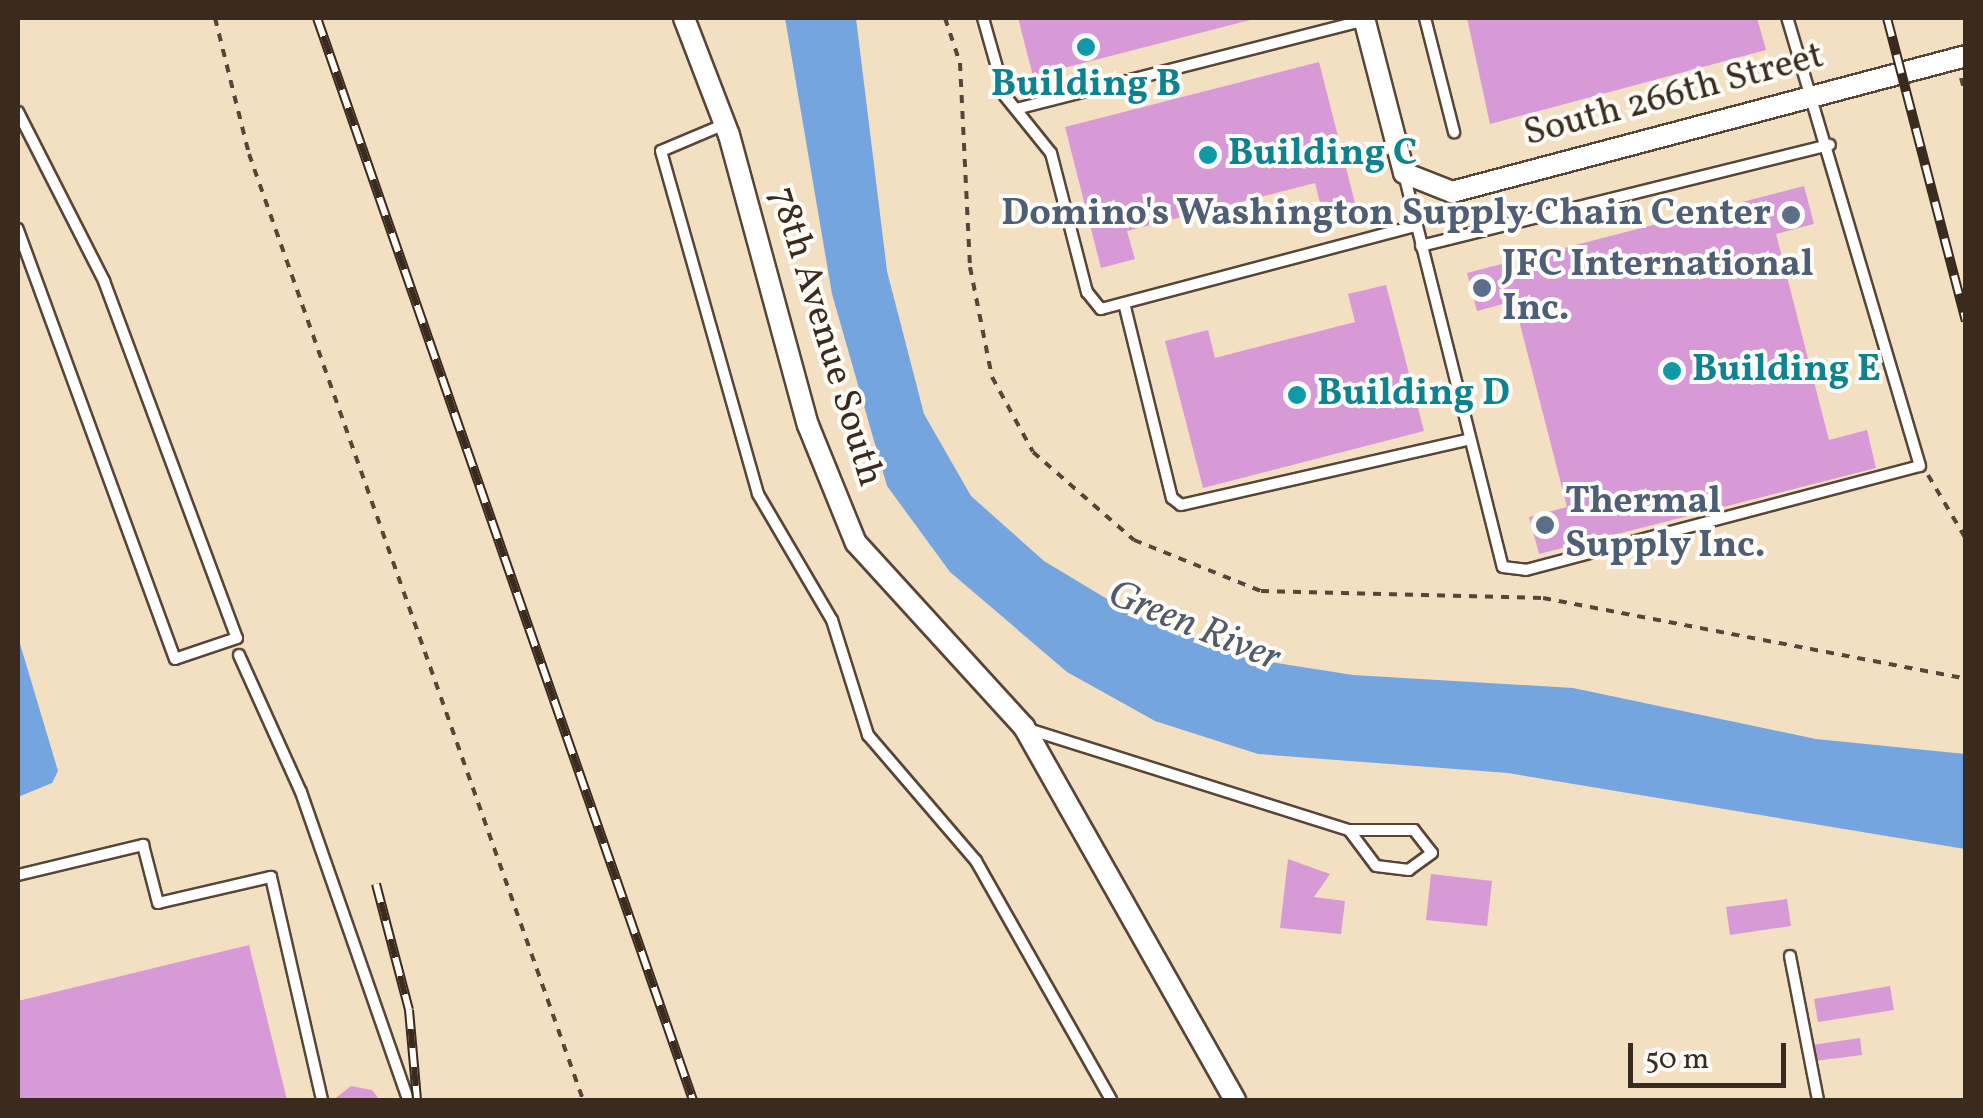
<!DOCTYPE html>
<html>
<head>
<meta charset="utf-8">
<style>
  body { margin:0 }
  #map { position:relative; width:1983px; height:1118px; overflow:hidden; background:#f3dfc2; font-family:Vollkorn,serif }
  div>[style] { position:absolute }
  .water>* { inset:0; background:#75a5df }
  .building>* { inset:0; background:#d89ad7 }
  .path>* { height:4px; margin-top:-2px; transform-origin:0; background:repeating-linear-gradient(90deg,#574537 0 8px,transparent 0 16px) }
  .roads { filter:drop-shadow(2px 0 #574537) drop-shadow(-2px 0 #574537) drop-shadow(0 2px #574537) drop-shadow(0 -2px #574537) }
  .lane>* { height:10px; margin:-5px; padding:0 5px; transform-origin:5px; border-radius:5px; background:#fff }
  .street>* { height:20px; margin:-10px; padding:0 10px; transform-origin:10px; border-radius:10px; background:#fff }
  .rail>* { height:10px; margin-top:-5px; transform-origin:0; background:repeating-linear-gradient(90deg,#fdfcf7 0 19px,#3b2a1e 0 38px); box-sizing:border-box; border-block:2px solid #3b2a1e }
  .dots>* { width:28px; height:28px; translate:-50% -50%; box-sizing:border-box; border:5px solid #fdfcf7; border-radius:50% }
  span { translate:-50% -50%; white-space:nowrap; text-align:center; line-height:1.15; -webkit-text-stroke:8px #fdfcf7; paint-order:stroke }
  .culture-label { font-size:38px; color:#0d838f; font-weight:700 }
  .left { translate:0 -50%; text-align:left }
  .street-label { font-size:38px; color:#3b2a1e }
  .service-label { font-size:38px; color:#4e5e75; font-weight:700 }
  .right { translate:-100% -50%; text-align:right }
  .water-label { font-size:40px; color:#525b6b; font-style:italic }
  .frame { position:absolute; inset:0; border:20px solid #3b2a1e; pointer-events:none }
  .scale { position:absolute; left:1628px; top:1043px; width:158px; height:45px; box-sizing:border-box; border:5px solid #3b2a1e; border-top:0; padding-left:12px; font-size:30px; line-height:35px; white-space:nowrap; color:#3b2a1e; -webkit-text-stroke:8px #fdfcf7; paint-order:stroke }
</style>
</head>
<body>
<div id="map">
  <div class="water">
    <i style="clip-path:polygon(785px 18px,856px 18px,887px 271px,924px 414px,971px 496px,1044px 561px,1132px 614px,1245px 658px,1353px 675px,1573px 688px,1816px 739px,1965px 754px,1965px 849px,1508px 773px,1258px 754px,1155px 721px,1067px 672px,950px 572px,887px 486px,832px 294px)"></i>
    <i style="clip-path:polygon(18px 637px,58px 771px,52px 783px,18px 797px)"></i>
  </div>
  <div class="building">
    <i style="clip-path:polygon(1018px 18px,1254px 18px,1254px 19px,1033px 76px)"></i>
    <i style="clip-path:polygon(1467px 18px,1757px 18px,1766px 50px,1490px 124px)"></i>
    <i style="clip-path:polygon(1319px 62px,1355px 203px,1322px 211px,1315px 183px,1127px 231px,1135px 259px,1101px 268px,1065px 127px)"></i>
    <i style="clip-path:polygon(1804px 186px,1814px 224px,1776px 234px,1829px 440px,1867px 430px,1876px 468px,1539px 554px,1529px 517px,1567px 507px,1514px 301px,1477px 311px,1467px 273px)"></i>
    <i style="clip-path:polygon(1386px 285px,1424px 431px,1203px 488px,1165px 341px,1208px 330px,1215px 358px,1355px 322px,1348px 294px)"></i>
    <i style="clip-path:polygon(1288px 859px,1330px 874px,1314px 897px,1345px 901px,1341px 934px,1280px 928px)"></i>
    <i style="clip-path:polygon(1431px 874px,1492px 881px,1487px 926px,1426px 920px)"></i>
    <i style="clip-path:polygon(1787px 899px,1791px 926px,1730px 935px,1726px 907px)"></i>
    <i style="clip-path:polygon(249px 945px,287px 1100px,18px 1100px,18px 1001px)"></i>
    <i style="clip-path:polygon(1890px 986px,1894px 1010px,1818px 1022px,1814px 999px)"></i>
    <i style="clip-path:polygon(1860px 1038px,1862px 1055px,1814px 1061px,1812px 1045px)"></i>
    <i style="clip-path:polygon(351px 1086px,372px 1090px,380px 1100px,333px 1100px)"></i>
  </div>
  <div class="path">
    <i style="left:215px;top:18px;width:140px;rotate:76deg"></i>
    <i style="left:249px;top:154px;width:1003px;rotate:70.55deg"></i>
    <i style="left:945px;top:18px;width:47px;rotate:71.6deg"></i>
    <i style="left:960px;top:63px;width:204px;rotate:87.2deg"></i>
    <i style="left:970px;top:267px;width:112px;rotate:78.7deg"></i>
    <i style="left:992px;top:377px;width:85px;rotate:61.3deg"></i>
    <i style="left:1033px;top:452px;width:134px;rotate:41.1deg"></i>
    <i style="left:1134px;top:540px;width:137px;rotate:21.9deg"></i>
    <i style="left:1261px;top:591px;width:282px;rotate:1.4deg"></i>
    <i style="left:1543px;top:598px;width:431px;rotate:10.8deg"></i>
    <i style="left:1961px;top:78px;width:19px;rotate:74deg"></i>
    <i style="left:1928px;top:475px;width:74px;rotate:59.3deg"></i>
  </div>
  <div class="roads">
    <div class="lane">
      <i style="left:983px;top:18px;width:81px;rotate:74.2deg"></i>
      <i style="left:1005px;top:96px;width:73px;rotate:51.1deg"></i>
      <i style="left:1051px;top:153px;width:144px;rotate:75.5deg"></i>
      <i style="left:1087px;top:292px;width:22px;rotate:51deg"></i>
      <i style="left:1101px;top:309px;width:326px;rotate:-14.8deg"></i>
      <i style="left:1425px;top:18px;width:118px;rotate:75.7deg"></i>
      <i style="left:1016px;top:109px;width:359px;rotate:-14.3deg"></i>
      <i style="left:18px;top:112px;width:190px;rotate:63deg"></i>
      <i style="left:104px;top:281px;width:381px;rotate:69.6deg"></i>
      <i style="left:237px;top:638px;width:65px;rotate:161.3deg"></i>
      <i style="left:175px;top:659px;width:458px;rotate:-110.1deg"></i>
      <i style="left:725px;top:124px;width:69px;rotate:157.1deg"></i>
      <i style="left:661px;top:151px;width:356px;rotate:74.2deg"></i>
      <i style="left:758px;top:494px;width:146px;rotate:59.6deg"></i>
      <i style="left:832px;top:620px;width:121px;rotate:72.6deg"></i>
      <i style="left:868px;top:735px;width:166px;rotate:49.4deg"></i>
      <i style="left:976px;top:861px;width:274px;rotate:60.5deg"></i>
      <i style="left:1404px;top:174px;width:405px;rotate:75.9deg"></i>
      <i style="left:1503px;top:567px;width:23px;rotate:7deg"></i>
      <i style="left:1526px;top:570px;width:407px;rotate:-14.8deg"></i>
      <i style="left:1920px;top:466px;width:467px;rotate:-106.5deg"></i>
      <i style="left:1421px;top:246px;width:421px;rotate:-13.9deg"></i>
      <i style="left:1124px;top:303px;width:201px;rotate:76.2deg"></i>
      <i style="left:1172px;top:498px;width:11px;rotate:38deg"></i>
      <i style="left:1181px;top:505px;width:292px;rotate:-12.8deg"></i>
      <i style="left:239px;top:655px;width:150px;rotate:65.7deg"></i>
      <i style="left:301px;top:792px;width:326px;rotate:70.8deg"></i>
      <i style="left:1025px;top:728px;width:340px;rotate:17.5deg"></i>
      <i style="left:1349px;top:830px;width:65px"></i>
      <i style="left:1414px;top:830px;width:29px;rotate:52deg"></i>
      <i style="left:1432px;top:853px;width:29px;rotate:144deg"></i>
      <i style="left:1409px;top:870px;width:33px;rotate:-173deg"></i>
      <i style="left:1376px;top:866px;width:45px;rotate:-126.9deg"></i>
      <i style="left:18px;top:875px;width:129px;rotate:-13.5deg"></i>
      <i style="left:143px;top:845px;width:60px;rotate:75.5deg"></i>
      <i style="left:158px;top:903px;width:116px;rotate:-13deg"></i>
      <i style="left:271px;top:877px;width:229px;rotate:77.1deg"></i>
      <i style="left:1790px;top:956px;width:147px;rotate:79deg"></i>
    </div>
    <div class="street">
      <i style="left:684px;top:18px;width:125px;rotate:69deg"></i>
      <i style="left:729px;top:135px;width:301px;rotate:74.8deg"></i>
      <i style="left:808px;top:425px;width:127px;rotate:67.9deg"></i>
      <i style="left:856px;top:543px;width:249px;rotate:47.6deg"></i>
      <i style="left:1024px;top:727px;width:429px;rotate:60.5deg"></i>
      <i style="left:1364px;top:18px;width:160px;rotate:75.5deg"></i>
      <i style="left:1404px;top:173px;width:52px;rotate:21.6deg"></i>
      <i style="left:1452px;top:192px;width:532px;rotate:-14.82deg"></i>
    </div>
  </div>
  <div class="rail">
    <i style="left:317px;top:18px;width:1145px;rotate:70.84deg"></i>
    <i style="left:1887px;top:18px;width:313px;rotate:75.4deg"></i>
    <i style="left:376px;top:884px;width:130px;rotate:75.3deg"></i>
    <i style="left:409px;top:1010px;width:90px;rotate:84.9deg"></i>
  </div>
  <div class="dots">
    <i style="left:1086px;top:47px;background:#0f9aa8"></i>
    <i style="left:1208px;top:155px;background:#0f9aa8"></i>
    <i style="left:1791px;top:215px;background:#5c6f8a"></i>
    <i style="left:1482px;top:288px;background:#5c6f8a"></i>
    <i style="left:1672px;top:371px;background:#0f9aa8"></i>
    <i style="left:1297px;top:395px;background:#0f9aa8"></i>
    <i style="left:1545px;top:525px;background:#5c6f8a"></i>
  </div>
  <div class="culture-label">
    <span style="left:1086px;top:86px">Building B</span>
    <span class="left" style="left:1228px;top:155px">Building C</span>
    <span class="left" style="left:1692px;top:371px">Building E</span>
    <span class="left" style="left:1317px;top:395px">Building D</span>
  </div>
  <div class="street-label">
    <span style="left:1674px;top:96px;rotate:-15deg">South 266th Street</span>
    <span style="left:825px;top:337px;rotate:73deg">78th Avenue South</span>
  </div>
  <div class="service-label">
    <span class="right" style="left:1771px;top:215px">Domino's Washington Supply Chain Center</span>
    <span class="left" style="left:1502px;top:288px">JFC International<br>Inc.</span>
    <span class="left" style="left:1565px;top:525px">Thermal<br>Supply Inc.</span>
  </div>
  <div class="water-label">
    <span style="left:1194px;top:627px;rotate:22deg">Green River</span>
  </div>
  <div class="frame"></div>
  <div class="scale">50 m</div>
</div>
</body>
</html>
